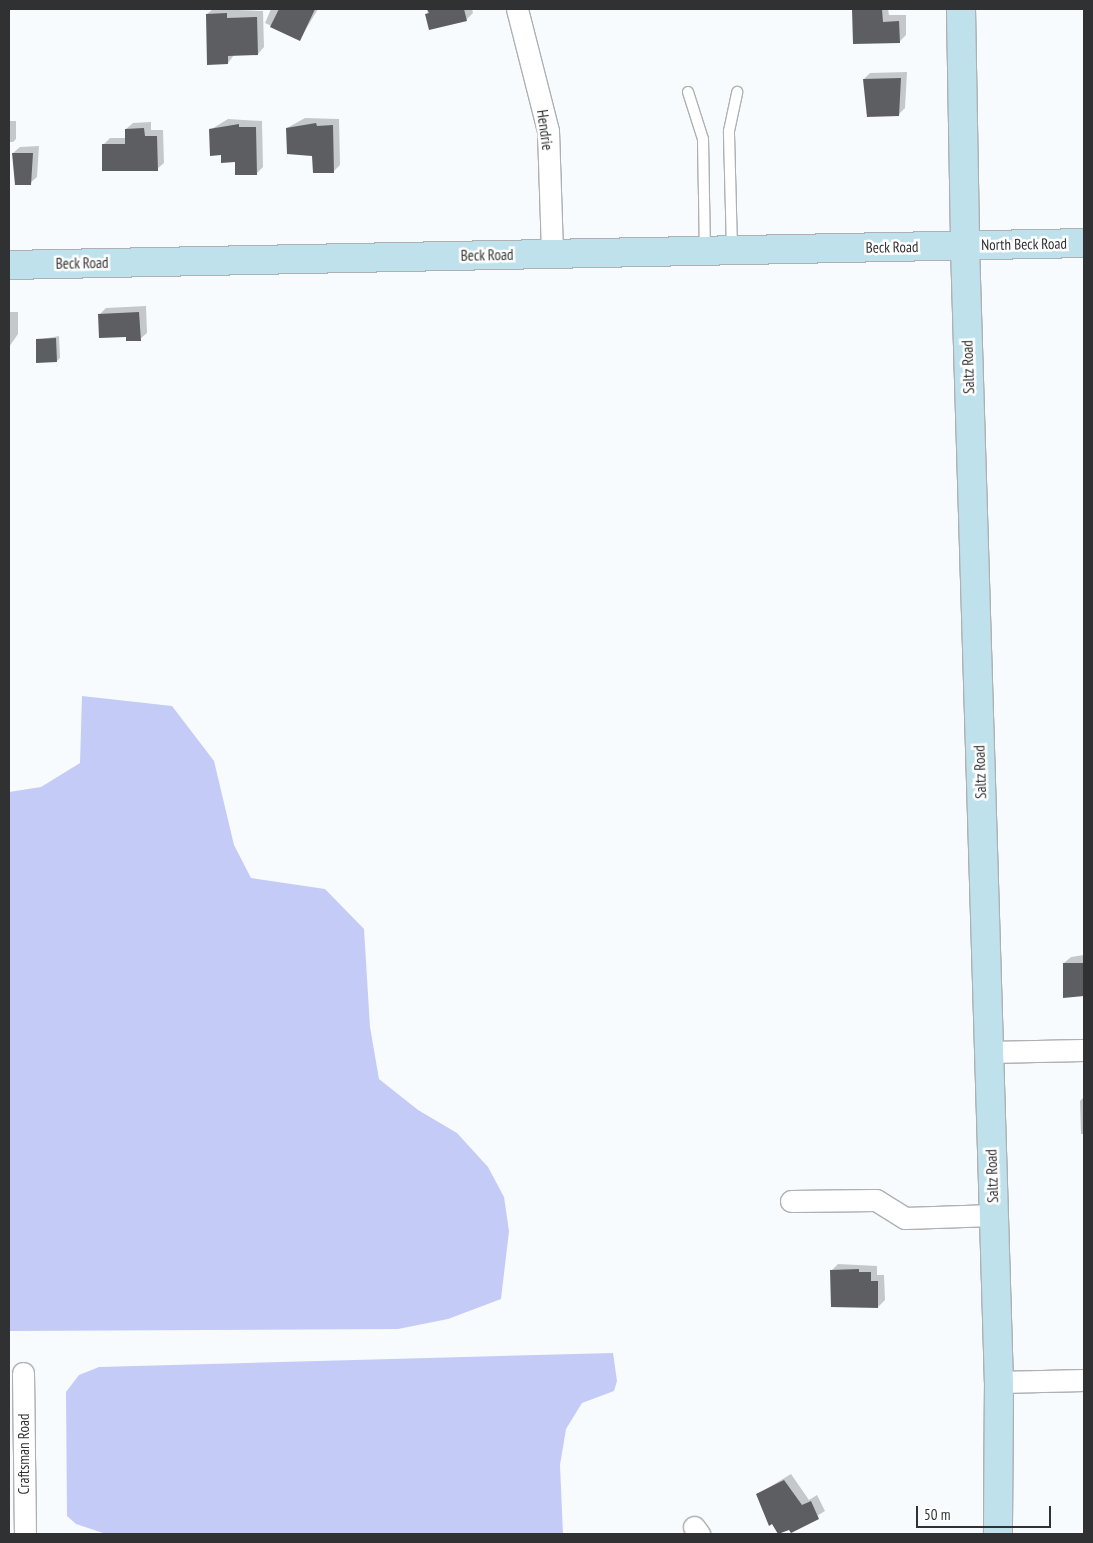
<!DOCTYPE html>
<html>
<head>
<meta charset="utf-8">
<style>
  body { margin:0 }
  #map { position:relative; width:1093px; height:1543px; overflow:hidden; background:#f7fbfe; font-family:"PT Sans Narrow",sans-serif }
  div>[style] { position:absolute }
  .green>* { inset:0; background:#c4cbf7 }
  .shadow>* { inset:0; background:#0003 }
  .building>* { inset:0; background:#5c5e62 }
  .roads { filter:drop-shadow(1px 0 #adb1b4) drop-shadow(-1px 0 #adb1b4) drop-shadow(0 1px #adb1b4) drop-shadow(0 -1px #adb1b4) }
  .lane>* { height:10px; margin:-5px; padding:0 5px; transform-origin:5px; border-radius:5px; background:#fff }
  .street>* { height:21px; margin:-10.5px; padding:0 10.5px; transform-origin:10.5px; border-radius:10.5px; background:#fff }
  .secondary>* { height:28px; margin:-14px; padding:0 14px; transform-origin:14px; border-radius:14px; background:#bfe1eb }
  span { translate:-50% -50%; white-space:nowrap; text-align:center; line-height:1.15; -webkit-text-stroke:5px #fff; paint-order:stroke }
  .street-label { font-size:15px; color:#303132 }
  .frame { position:absolute; inset:0; border:10px solid #303132; pointer-events:none }
  .scale { position:absolute; left:916px; top:1506px; width:135px; height:22px; box-sizing:border-box; border:2px solid #303132; border-top:0; padding-left:6px; font-size:15px; line-height:18px; white-space:nowrap; color:#303132; -webkit-text-stroke:4px #fff; paint-order:stroke }
</style>
</head>
<body>
<div id="map">
  <div class="green">
    <i style="clip-path:polygon(82px 696px,172px 706px,214px 761px,234px 845px,251px 878px,325px 889px,364px 929px,370px 1027px,379px 1079px,418px 1110px,457px 1133px,488px 1167px,504px 1197px,509px 1231px,501px 1299px,448px 1319px,398px 1329px,9px 1331px,9px 792px,41px 787px,80px 763px)"></i>
    <i style="clip-path:polygon(613px 1353px,617px 1381px,614px 1391px,582px 1403px,566px 1429px,560px 1465px,563px 1534px,106px 1534px,76px 1524px,67px 1516px,66px 1392px,79px 1375px,99px 1367px)"></i>
  </div>
  <div class="shadow">
    <i style="clip-path:polygon(213px 9px,263px 11px,264px 47px,258px 54px,234px 55px,228px 63px,207px 14px)"></i>
    <i style="clip-path:polygon(271px 9px,318px 9px,300px 39px,265px 23px)"></i>
    <i style="clip-path:polygon(427px 9px,472px 9px,473px 13px,466px 20px,430px 28px)"></i>
    <i style="clip-path:polygon(855px 9px,888px 9px,889px 15px,906px 15px,906px 35px,899px 42px,854px 43px)"></i>
    <i style="clip-path:polygon(907px 72px,905px 108px,898px 115px,864px 79px,870px 73px)"></i>
    <i style="clip-path:polygon(305px 118px,339px 119px,340px 165px,333px 172px,287px 128px)"></i>
    <i style="clip-path:polygon(228px 119px,262px 121px,263px 167px,257px 173px,236px 161px,210px 130px)"></i>
    <i style="clip-path:polygon(9px 121px,16px 121px,16px 139px,13px 142px,9px 142px)"></i>
    <i style="clip-path:polygon(151px 122px,151px 130px,163px 130px,164px 163px,157px 169px,103px 145px,110px 138px,126px 138px,126px 129px,133px 123px)"></i>
    <i style="clip-path:polygon(39px 146px,37px 177px,30px 183px,13px 153px,20px 147px)"></i>
    <i style="clip-path:polygon(146px 306px,147px 333px,140px 339px,127px 336px,99px 315px,106px 308px)"></i>
    <i style="clip-path:polygon(9px 312px,18px 312px,18px 334px,9px 347px)"></i>
    <i style="clip-path:polygon(59px 336px,60px 358px,57px 361px,37px 340px)"></i>
    <i style="clip-path:polygon(1084px 955px,1084px 995px,1064px 997px,1064px 963px,1071px 957px)"></i>
    <i style="clip-path:polygon(1084px 1097px,1084px 1134px,1081px 1134px,1080px 1101px)"></i>
    <i style="clip-path:polygon(838px 1264px,877px 1266px,877px 1275px,884px 1275px,885px 1300px,878px 1307px,831px 1271px)"></i>
    <i style="clip-path:polygon(791px 1474px,809px 1500px,817px 1495px,825px 1511px,791px 1532px,758px 1494px)"></i>
  </div>
  <div class="building">
    <i style="clip-path:polygon(279px 9px,315px 9px,300px 41px,270px 27px)"></i>
    <i style="clip-path:polygon(427px 9px,464px 9px,467px 21px,429px 30px,425px 14px,429px 13px)"></i>
    <i style="clip-path:polygon(852px 9px,882px 9px,883px 22px,899px 21px,900px 43px,853px 44px)"></i>
    <i style="clip-path:polygon(227px 13px,227px 18px,257px 17px,258px 55px,228px 56px,228px 64px,207px 65px,206px 14px)"></i>
    <i style="clip-path:polygon(901px 78px,899px 116px,867px 117px,863px 79px)"></i>
    <i style="clip-path:polygon(316px 123px,317px 126px,333px 125px,334px 173px,313px 173px,312px 156px,287px 154px,286px 128px)"></i>
    <i style="clip-path:polygon(239px 124px,239px 127px,256px 127px,257px 175px,235px 175px,235px 162px,221px 163px,221px 155px,210px 156px,209px 129px)"></i>
    <i style="clip-path:polygon(144px 128px,145px 136px,157px 136px,158px 171px,102px 171px,102px 144px,125px 144px,125px 129px)"></i>
    <i style="clip-path:polygon(12px 153px,33px 153px,31px 185px,15px 185px)"></i>
    <i style="clip-path:polygon(139px 312px,141px 341px,126px 341px,126px 337px,99px 338px,98px 314px)"></i>
    <i style="clip-path:polygon(56px 338px,57px 362px,36px 363px,36px 339px)"></i>
    <i style="clip-path:polygon(1063px 963px,1084px 963px,1084px 996px,1063px 998px)"></i>
    <i style="clip-path:polygon(859px 1269px,859px 1272px,871px 1272px,871px 1281px,878px 1281px,878px 1308px,831px 1307px,830px 1270px)"></i>
    <i style="clip-path:polygon(784px 1480px,802px 1505px,811px 1501px,819px 1519px,791px 1533px,789px 1530px,778px 1534px,772px 1524px,769px 1526px,756px 1494px)"></i>
  </div>
  <div class="roads">
    <div class="lane">
      <i style="left:688px;top:92px;width:49px;rotate:72.3deg"></i>
      <i style="left:703px;top:139px;width:110px;rotate:89deg"></i>
      <i style="left:732px;top:249px;width:118px;rotate:-91.5deg"></i>
      <i style="left:729px;top:131px;width:40px;rotate:-78deg"></i>
    </div>
    <div class="street">
      <i style="left:517px;top:9px;width:126px;rotate:75.7deg"></i>
      <i style="left:548px;top:131px;width:123px;rotate:88.1deg"></i>
      <i style="left:988px;top:1052px;width:96px;rotate:-1.2deg"></i>
      <i style="left:791px;top:1201px;width:85px;rotate:-0.7deg"></i>
      <i style="left:876px;top:1200px;width:34px;rotate:32deg"></i>
      <i style="left:905px;top:1218px;width:88px;rotate:-2deg"></i>
      <i style="left:23px;top:1373px;width:161px;rotate:89.3deg"></i>
      <i style="left:999px;top:1382px;width:85px;rotate:-1.3deg"></i>
      <i style="left:694px;top:1527px;width:9px;rotate:54deg"></i>
    </div>
    <div class="secondary">
      <i style="left:961px;top:9px;width:237px;rotate:89deg"></i>
      <i style="left:965px;top:246px;width:1137px;rotate:88.29deg"></i>
      <i style="left:999px;top:1382px;width:152px;rotate:90.4deg"></i>
      <i style="left:9px;top:265px;width:1075px;rotate:-1.17deg"></i>
    </div>
  </div>
  <div class="street-label">
    <span style="left:545px;top:130px;rotate:82deg">Hendrie</span>
    <span style="left:1024px;top:244px;rotate:-1deg">North Beck Road</span>
    <span style="left:892px;top:247px;rotate:-1deg">Beck Road</span>
    <span style="left:487px;top:255px;rotate:-1deg">Beck Road</span>
    <span style="left:82px;top:263px;rotate:-1deg">Beck Road</span>
    <span style="left:968px;top:367px;rotate:-92deg">Saltz Road</span>
    <span style="left:980px;top:772px;rotate:-92deg">Saltz Road</span>
    <span style="left:992px;top:1176px;rotate:-92deg">Saltz Road</span>
    <span style="left:24px;top:1454px;rotate:-90deg">Craftsman Road</span>
  </div>
  <div class="frame"></div>
  <div class="scale">50 m</div>
</div>
</body>
</html>
